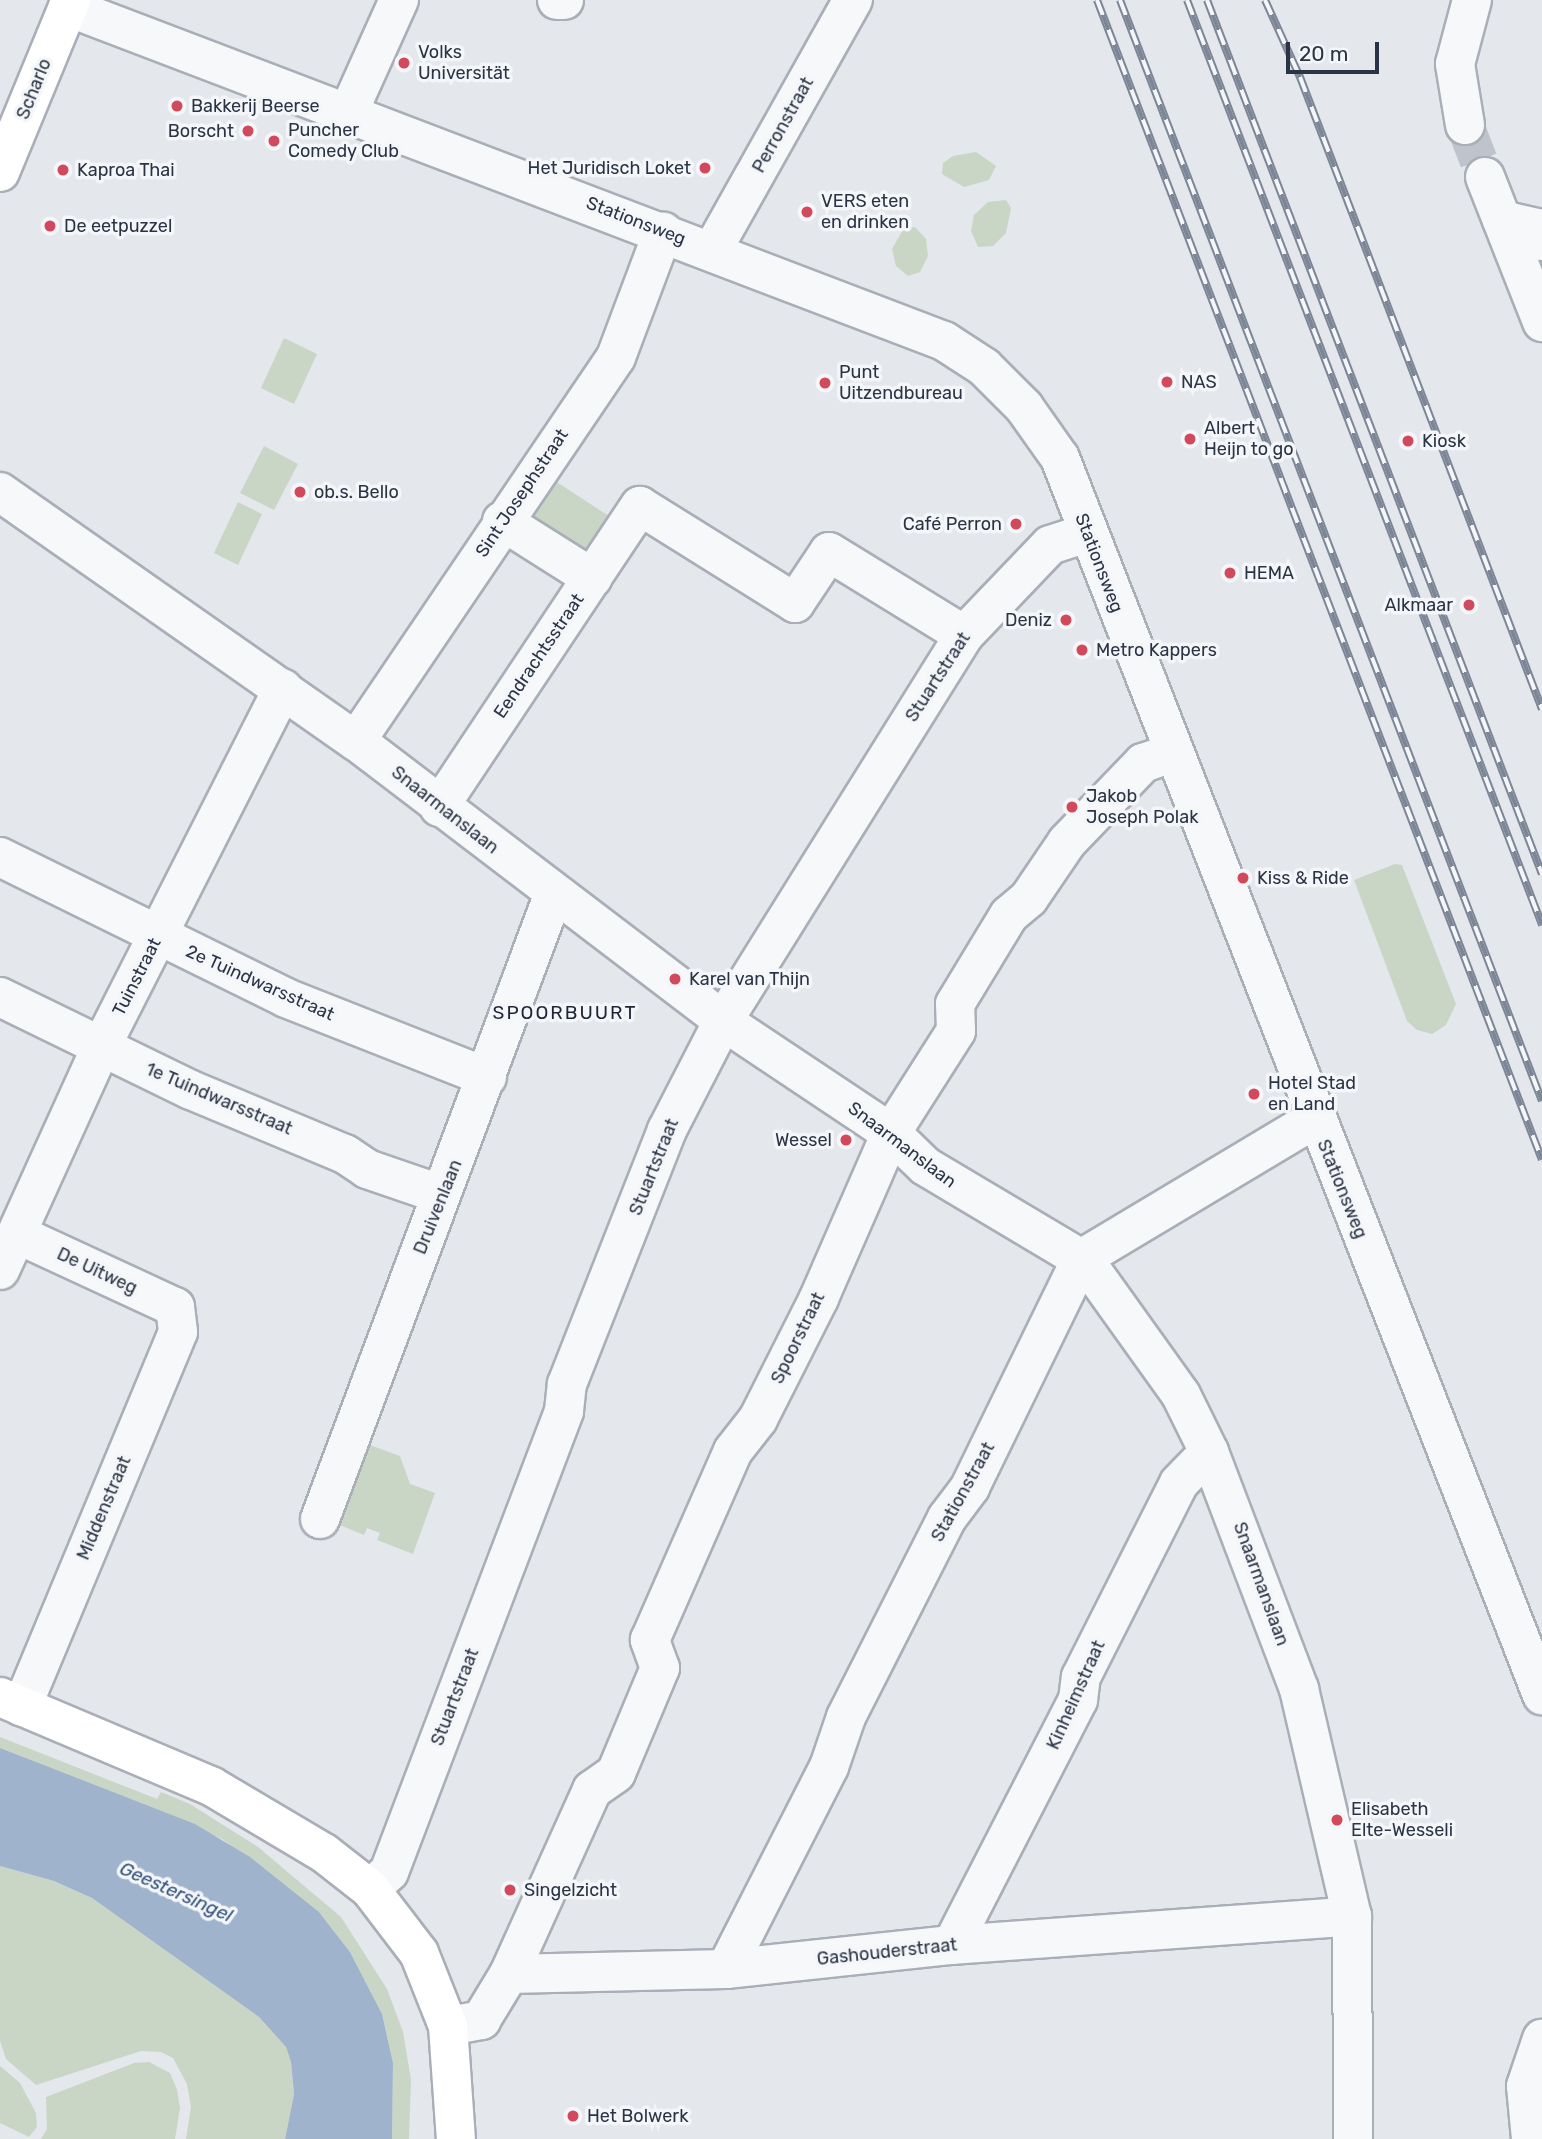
<!DOCTYPE html>
<html>
<head>
<meta charset="utf-8">
<style>
  body { margin:0 }
  #map { position:relative; width:1542px; height:2139px; overflow:hidden; background:#e4e7ec; font-family:Rubik,sans-serif }
  div>[style] { position:absolute }
  .green>* { inset:0; background:#c9d6c5 }
  .water>* { inset:0; background:#9fb4cc }
  .minor-tunnel>* { height:38px; margin-top:-19px; transform-origin:0; background:repeating-linear-gradient(90deg,#bfc3cb 0 38px,transparent 0 57px) }
  .roads { filter:drop-shadow(2px 0 #a9aeb7) drop-shadow(-2px 0 #a9aeb7) drop-shadow(0 2px #a9aeb7) drop-shadow(0 -2px #a9aeb7) }
  .minor>* { height:38px; margin:-19px; padding:0 19px; transform-origin:19px; border-radius:19px; background:#f7f8fa }
  .major>* { height:38px; margin:-19px; padding:0 19px; transform-origin:19px; border-radius:19px; background:#fff }
  .rail>* { height:8px; margin-top:-4px; transform-origin:0; background:repeating-linear-gradient(90deg,#f4f6f9 0 16px,#7d8696 0 32px); box-sizing:border-box; border-block:2px solid #7d8696 }
  .dots>* { width:19px; height:19px; translate:-50% -50%; box-sizing:border-box; border:4px solid #f4f6f9; border-radius:50% }
  span { translate:-50% -50%; white-space:nowrap; text-align:center; line-height:1.15; -webkit-text-stroke:7px #f4f6f9; paint-order:stroke }
  .poi-label { font-size:18px; color:#2b3445 }
  .left { translate:0 -50%; text-align:left }
  .right { translate:-100% -50%; text-align:right }
  .street-label { font-size:18px; color:#2b3445 }
  .neighbourhood-label { font-size:19px; color:#1d2536; letter-spacing:2px }
  .water-label { font-size:19px; color:#34527a; font-style:italic }
  .scale { position:absolute; left:1286px; top:42px; width:93px; height:32px; box-sizing:border-box; border:4px solid #2b3445; border-top:0; padding-left:9px; font-size:21px; line-height:24px; white-space:nowrap; color:#2b3445; -webkit-text-stroke:5px #f4f6f9; paint-order:stroke }
</style>
</head>
<body>
<div id="map">
  <div class="green">
    <i style="clip-path:polygon(976px 152px,996px 166px,989px 180px,964px 187px,942px 174px,943px 163px,953px 156px)"></i>
    <i style="clip-path:polygon(1006px 200px,1011px 208px,1006px 233px,993px 246px,978px 247px,971px 231px,974px 215px,988px 202px)"></i>
    <i style="clip-path:polygon(915px 227px,926px 239px,928px 256px,920px 272px,908px 276px,896px 266px,892px 249px,904px 228px)"></i>
    <i style="clip-path:polygon(284px 338px,317px 354px,294px 404px,261px 388px)"></i>
    <i style="clip-path:polygon(264px 446px,298px 464px,274px 510px,240px 493px)"></i>
    <i style="clip-path:polygon(549px 477px,612px 518px,587px 557px,523px 517px)"></i>
    <i style="clip-path:polygon(238px 502px,262px 514px,238px 565px,214px 553px)"></i>
    <i style="clip-path:polygon(1395px 864px,1402px 865px,1456px 1004px,1446px 1025px,1432px 1034px,1417px 1030px,1407px 1021px,1354px 880px)"></i>
    <i style="clip-path:polygon(356px 1440px,400px 1456px,410px 1484px,435px 1493px,413px 1554px,377px 1540px,380px 1533px,367px 1528px,364px 1535px,325px 1519px)"></i>
    <i style="clip-path:polygon(0 1737px,157px 1799px,161px 1792px,190px 1804px,258px 1847px,341px 1917px,387px 1989px,403px 2032px,411px 2080px,409px 2139px,392px 2139px,393px 2063px,382px 2014px,350px 1952px,319px 1912px,222px 1839px,0 1748px)"></i>
    <i style="clip-path:polygon(0 1866px,54px 1881px,92px 1898px,259px 2017px,286px 2047px,291px 2062px,294px 2094px,285px 2139px,186px 2139px,191px 2107px,187px 2084px,173px 2058px,161px 2052px,141px 2051px,36px 2085px,6px 2059px,0 2041px)"></i>
    <i style="clip-path:polygon(149px 2062px,170px 2073px,177px 2090px,180px 2108px,175px 2139px,41px 2139px,47px 2129px,46px 2097px,134px 2063px)"></i>
    <i style="clip-path:polygon(0 2066px,20px 2083px,36px 2113px,37px 2127px,29px 2137px,0 2123px)"></i>
  </div>
  <div class="water">
    <i style="clip-path:polygon(0 1748px,195px 1824px,250px 1857px,319px 1912px,350px 1952px,382px 2014px,393px 2063px,392px 2139px,285px 2139px,294px 2094px,291px 2062px,286px 2047px,259px 2017px,92px 1898px,54px 1881px,0 1866px)"></i>
  </div>
  <div class="minor-tunnel">
    <i style="left:1465px;top:125px;width:56px;rotate:69deg"></i>
  </div>
  <div class="roads">
    <div class="minor">
      <i style="left:557px;top:0;width:7px"></i>
      <i style="left:68px;top:7px;width:938px;rotate:20.87deg"></i>
      <i style="left:944px;top:341px;width:48px;rotate:33deg"></i>
      <i style="left:984px;top:367px;width:57px;rotate:45deg"></i>
      <i style="left:1024px;top:407px;width:62px;rotate:54.8deg"></i>
      <i style="left:1060px;top:458px;width:1328px;rotate:68.71deg"></i>
      <i style="left:349px;top:111px;width:122px;rotate:-65.8deg"></i>
      <i style="left:1465px;top:125px;width:62px;rotate:-99.3deg"></i>
      <i style="left:1455px;top:64px;width:66px;rotate:-75.1deg"></i>
      <i style="left:1485px;top:177px;width:156px;rotate:68.5deg"></i>
      <i style="left:1502px;top:220px;width:36px;rotate:13deg"></i>
      <i style="left:1537px;top:228px;width:14px;rotate:69deg"></i>
      <i style="left:713px;top:249px;width:286px;rotate:-60.7deg"></i>
      <i style="left:0;top:492px;width:434px;rotate:35deg"></i>
      <i style="left:356px;top:741px;width:462px;rotate:37.3deg"></i>
      <i style="left:723px;top:1021px;width:202px;rotate:33.7deg"></i>
      <i style="left:891px;top:1133px;width:47px;rotate:44.1deg"></i>
      <i style="left:925px;top:1166px;width:182px;rotate:30.8deg"></i>
      <i style="left:1081px;top:1259px;width:18px;rotate:47deg"></i>
      <i style="left:1093px;top:1272px;width:151px;rotate:54.4deg"></i>
      <i style="left:1181px;top:1395px;width:64px;rotate:63.8deg"></i>
      <i style="left:1209px;top:1452px;width:254px;rotate:69.2deg"></i>
      <i style="left:1299px;top:1689px;width:233px;rotate:76.9deg"></i>
      <i style="left:1352px;top:1916px;width:223px;rotate:89.7deg"></i>
      <i style="left:502px;top:521px;width:107px;rotate:32.3deg"></i>
      <i style="left:356px;top:741px;width:464px;rotate:-55.9deg"></i>
      <i style="left:616px;top:357px;width:134px;rotate:-69.4deg"></i>
      <i style="left:439px;top:807px;width:362px;rotate:-56.3deg"></i>
      <i style="left:640px;top:506px;width:183px;rotate:32deg"></i>
      <i style="left:795px;top:603px;width:61px;rotate:-56.3deg"></i>
      <i style="left:829px;top:552px;width:158px;rotate:31.6deg"></i>
      <i style="left:0;top:857px;width:319px;rotate:26.2deg"></i>
      <i style="left:286px;top:998px;width:216px;rotate:21.5deg"></i>
      <i style="left:0;top:997px;width:212px;rotate:26deg"></i>
      <i style="left:191px;top:1090px;width:167px;rotate:22.6deg"></i>
      <i style="left:345px;top:1154px;width:27px;rotate:34deg"></i>
      <i style="left:367px;top:1169px;width:77px;rotate:18.9deg"></i>
      <i style="left:19px;top:1235px;width:172px;rotate:24.8deg"></i>
      <i style="left:175px;top:1307px;width:25px;rotate:83deg"></i>
      <i style="left:178px;top:1332px;width:406px;rotate:112.6deg"></i>
      <i style="left:0;top:1270px;width:245px;rotate:-65.6deg"></i>
      <i style="left:101px;top:1047px;width:402px;rotate:-63.1deg"></i>
      <i style="left:320px;top:1519px;width:668px;rotate:-69.5deg"></i>
      <i style="left:370px;top:1889px;width:25px;rotate:-42deg"></i>
      <i style="left:389px;top:1872px;width:493px;rotate:-69.2deg"></i>
      <i style="left:564px;top:1411px;width:27px;rotate:-84deg"></i>
      <i style="left:567px;top:1384px;width:273px;rotate:-68.5deg"></i>
      <i style="left:667px;top:1130px;width:123px;rotate:-62.8deg"></i>
      <i style="left:723px;top:1021px;width:455px;rotate:-58deg"></i>
      <i style="left:964px;top:635px;width:124px;rotate:-46.3deg"></i>
      <i style="left:1050px;top:545px;width:39px;rotate:-18deg"></i>
      <i style="left:952px;top:1945px;width:276px;rotate:-62.8deg"></i>
      <i style="left:1078px;top:1700px;width:23px;rotate:-83deg"></i>
      <i style="left:1081px;top:1677px;width:217px;rotate:-63.2deg"></i>
      <i style="left:1179px;top:1483px;width:43px;rotate:-45.9deg"></i>
      <i style="left:726px;top:1969px;width:227px;rotate:-63deg"></i>
      <i style="left:829px;top:1767px;width:53px;rotate:-71.2deg"></i>
      <i style="left:846px;top:1717px;width:223px;rotate:-63.1deg"></i>
      <i style="left:947px;top:1518px;width:39px;rotate:-53deg"></i>
      <i style="left:970px;top:1487px;width:254px;rotate:-64deg"></i>
      <i style="left:1081px;top:1259px;width:273px;rotate:-30.9deg"></i>
      <i style="left:509px;top:1974px;width:202px;rotate:-65.7deg"></i>
      <i style="left:592px;top:1790px;width:29px;rotate:-35deg"></i>
      <i style="left:616px;top:1773px;width:114px;rotate:-67.3deg"></i>
      <i style="left:660px;top:1668px;width:30px;rotate:-110deg"></i>
      <i style="left:650px;top:1640px;width:206px;rotate:-66.3deg"></i>
      <i style="left:733px;top:1451px;width:41px;rotate:-52deg"></i>
      <i style="left:758px;top:1419px;width:136px;rotate:-63.2deg"></i>
      <i style="left:819px;top:1298px;width:180px;rotate:-66.4deg"></i>
      <i style="left:891px;top:1133px;width:121px;rotate:-57.5deg"></i>
      <i style="left:956px;top:1031px;width:27px;rotate:-92deg"></i>
      <i style="left:955px;top:1004px;width:104px;rotate:-58.8deg"></i>
      <i style="left:1009px;top:915px;width:26px;rotate:-40deg"></i>
      <i style="left:1029px;top:898px;width:68px;rotate:-55.8deg"></i>
      <i style="left:1067px;top:842px;width:110px;rotate:-46.1deg"></i>
      <i style="left:1143px;top:763px;width:31px;rotate:-19deg"></i>
      <i style="left:448px;top:2026px;width:34px;rotate:-10deg"></i>
      <i style="left:481px;top:2020px;width:54px;rotate:-58.7deg"></i>
      <i style="left:509px;top:1974px;width:217px;rotate:-1.3deg"></i>
      <i style="left:726px;top:1969px;width:227px;rotate:-6.1deg"></i>
      <i style="left:952px;top:1945px;width:401px;rotate:-4.1deg"></i>
      <i style="left:1531px;top:2139px;width:53px;rotate:-95.4deg"></i>
      <i style="left:1526px;top:2086px;width:50px;rotate:-71.2deg"></i>
    </div>
    <div class="major">
      <i style="left:0;top:172px;width:186px;rotate:-67.6deg"></i>
      <i style="left:0;top:1697px;width:229px;rotate:22.9deg"></i>
      <i style="left:211px;top:1786px;width:131px;rotate:30.7deg"></i>
      <i style="left:324px;top:1853px;width:58px;rotate:38deg"></i>
      <i style="left:370px;top:1889px;width:81px;rotate:52.6deg"></i>
      <i style="left:419px;top:1953px;width:79px;rotate:68.3deg"></i>
      <i style="left:448px;top:2026px;width:113px;rotate:86deg"></i>
    </div>
  </div>
  <div class="rail">
    <i style="left:1097px;top:0;width:1242px;rotate:69.01deg"></i>
    <i style="left:1120px;top:0;width:1179px;rotate:69.03deg"></i>
    <i style="left:1187px;top:0;width:991px;rotate:69deg"></i>
    <i style="left:1207px;top:0;width:936px;rotate:69.03deg"></i>
    <i style="left:1265px;top:0;width:85px;rotate:65.6deg"></i>
    <i style="left:1300px;top:77px;width:677px;rotate:69.05deg"></i>
  </div>
  <div class="dots">
    <i style="left:404px;top:63px;background:#d1495b"></i>
    <i style="left:177px;top:106px;background:#d1495b"></i>
    <i style="left:248px;top:131px;background:#d1495b"></i>
    <i style="left:274px;top:141px;background:#d1495b"></i>
    <i style="left:705px;top:168px;background:#d1495b"></i>
    <i style="left:63px;top:170px;background:#d1495b"></i>
    <i style="left:807px;top:212px;background:#d1495b"></i>
    <i style="left:50px;top:226px;background:#d1495b"></i>
    <i style="left:1167px;top:382px;background:#d1495b"></i>
    <i style="left:825px;top:383px;background:#d1495b"></i>
    <i style="left:1190px;top:439px;background:#d1495b"></i>
    <i style="left:1408px;top:441px;background:#d1495b"></i>
    <i style="left:300px;top:492px;background:#d1495b"></i>
    <i style="left:1016px;top:524px;background:#d1495b"></i>
    <i style="left:1230px;top:573px;background:#d1495b"></i>
    <i style="left:1469px;top:605px;background:#d1495b"></i>
    <i style="left:1066px;top:620px;background:#d1495b"></i>
    <i style="left:1082px;top:650px;background:#d1495b"></i>
    <i style="left:1072px;top:807px;background:#d1495b"></i>
    <i style="left:1243px;top:878px;background:#d1495b"></i>
    <i style="left:675px;top:979px;background:#d1495b"></i>
    <i style="left:1254px;top:1094px;background:#d1495b"></i>
    <i style="left:846px;top:1140px;background:#d1495b"></i>
    <i style="left:1337px;top:1820px;background:#d1495b"></i>
    <i style="left:510px;top:1890px;background:#d1495b"></i>
    <i style="left:573px;top:2116px;background:#d1495b"></i>
  </div>
  <div class="poi-label">
    <span class="left" style="left:418px;top:63px">Volks<br>Universität</span>
    <span class="left" style="left:191px;top:106px">Bakkerij Beerse</span>
    <span class="right" style="left:234px;top:131px">Borscht</span>
    <span class="left" style="left:288px;top:141px">Puncher<br>Comedy Club</span>
    <span class="right" style="left:691px;top:168px">Het Juridisch Loket</span>
    <span class="left" style="left:77px;top:170px">Kaproa Thai</span>
    <span class="left" style="left:821px;top:212px">VERS eten<br>en drinken</span>
    <span class="left" style="left:64px;top:226px">De eetpuzzel</span>
    <span class="left" style="left:839px;top:383px">Punt<br>Uitzendbureau</span>
    <span class="left" style="left:1181px;top:382px">NAS</span>
    <span class="left" style="left:1204px;top:439px">Albert<br>Heijn to go</span>
    <span class="left" style="left:1422px;top:441px">Kiosk</span>
    <span class="left" style="left:314px;top:492px">ob.s. Bello</span>
    <span class="right" style="left:1002px;top:524px">Café Perron</span>
    <span class="left" style="left:1244px;top:573px">HEMA</span>
    <span class="right" style="left:1453px;top:605px">Alkmaar</span>
    <span class="right" style="left:1052px;top:620px">Deniz</span>
    <span class="left" style="left:1096px;top:650px">Metro Kappers</span>
    <span class="left" style="left:1086px;top:807px">Jakob<br>Joseph Polak</span>
    <span class="left" style="left:1257px;top:878px">Kiss &amp; Ride</span>
    <span class="left" style="left:689px;top:979px">Karel van Thijn</span>
    <span class="left" style="left:1268px;top:1094px">Hotel Stad<br>en Land</span>
    <span class="right" style="left:832px;top:1140px">Wessel</span>
    <span class="left" style="left:1351px;top:1820px">Elisabeth<br>Elte-Wesseli</span>
    <span class="left" style="left:524px;top:1890px">Singelzicht</span>
    <span class="left" style="left:587px;top:2116px">Het Bolwerk</span>
  </div>
  <div class="street-label">
    <span style="left:34px;top:89px;rotate:-68deg">Scharlo</span>
    <span style="left:783px;top:125px;rotate:-61deg">Perronstraat</span>
    <span style="left:636px;top:221px;rotate:21deg">Stationsweg</span>
    <span style="left:522px;top:493px;rotate:-56deg">Sint Josephstraat</span>
    <span style="left:1099px;top:563px;rotate:69deg">Stationsweg</span>
    <span style="left:539px;top:656px;rotate:-56deg">Eendrachtsstraat</span>
    <span style="left:938px;top:677px;rotate:-57deg">Stuartstraat</span>
    <span style="left:445px;top:810px;rotate:38deg">Snaarmanslaan</span>
    <span style="left:137px;top:977px;rotate:-63deg">Tuinstraat</span>
    <span style="left:260px;top:983px;rotate:24deg">2e Tuindwarsstraat</span>
    <span style="left:219px;top:1099px;rotate:23deg">1e Tuindwarsstraat</span>
    <span style="left:902px;top:1145px;rotate:37deg">Snaarmanslaan</span>
    <span style="left:654px;top:1167px;rotate:-68deg">Stuartstraat</span>
    <span style="left:1342px;top:1189px;rotate:68deg">Stationsweg</span>
    <span style="left:438px;top:1207px;rotate:-68deg">Druivenlaan</span>
    <span style="left:97px;top:1271px;rotate:25deg">De Uitweg</span>
    <span style="left:798px;top:1338px;rotate:-64deg">Spoorstraat</span>
    <span style="left:963px;top:1492px;rotate:-61deg">Stationstraat</span>
    <span style="left:104px;top:1508px;rotate:-67deg">Middenstraat</span>
    <span style="left:1261px;top:1584px;rotate:70deg">Snaarmanslaan</span>
    <span style="left:1076px;top:1695px;rotate:-66deg">Kinheimstraat</span>
    <span style="left:455px;top:1697px;rotate:-69deg">Stuartstraat</span>
    <span style="left:887px;top:1952px;rotate:-6deg">Gashouderstraat</span>
  </div>
  <div class="neighbourhood-label">
    <span style="left:565px;top:1013px">SPOORBUURT</span>
  </div>
  <div class="water-label">
    <span style="left:176px;top:1892px;rotate:24deg">Geestersingel</span>
  </div>
  <div class="scale">20 m</div>
</div>
</body>
</html>
